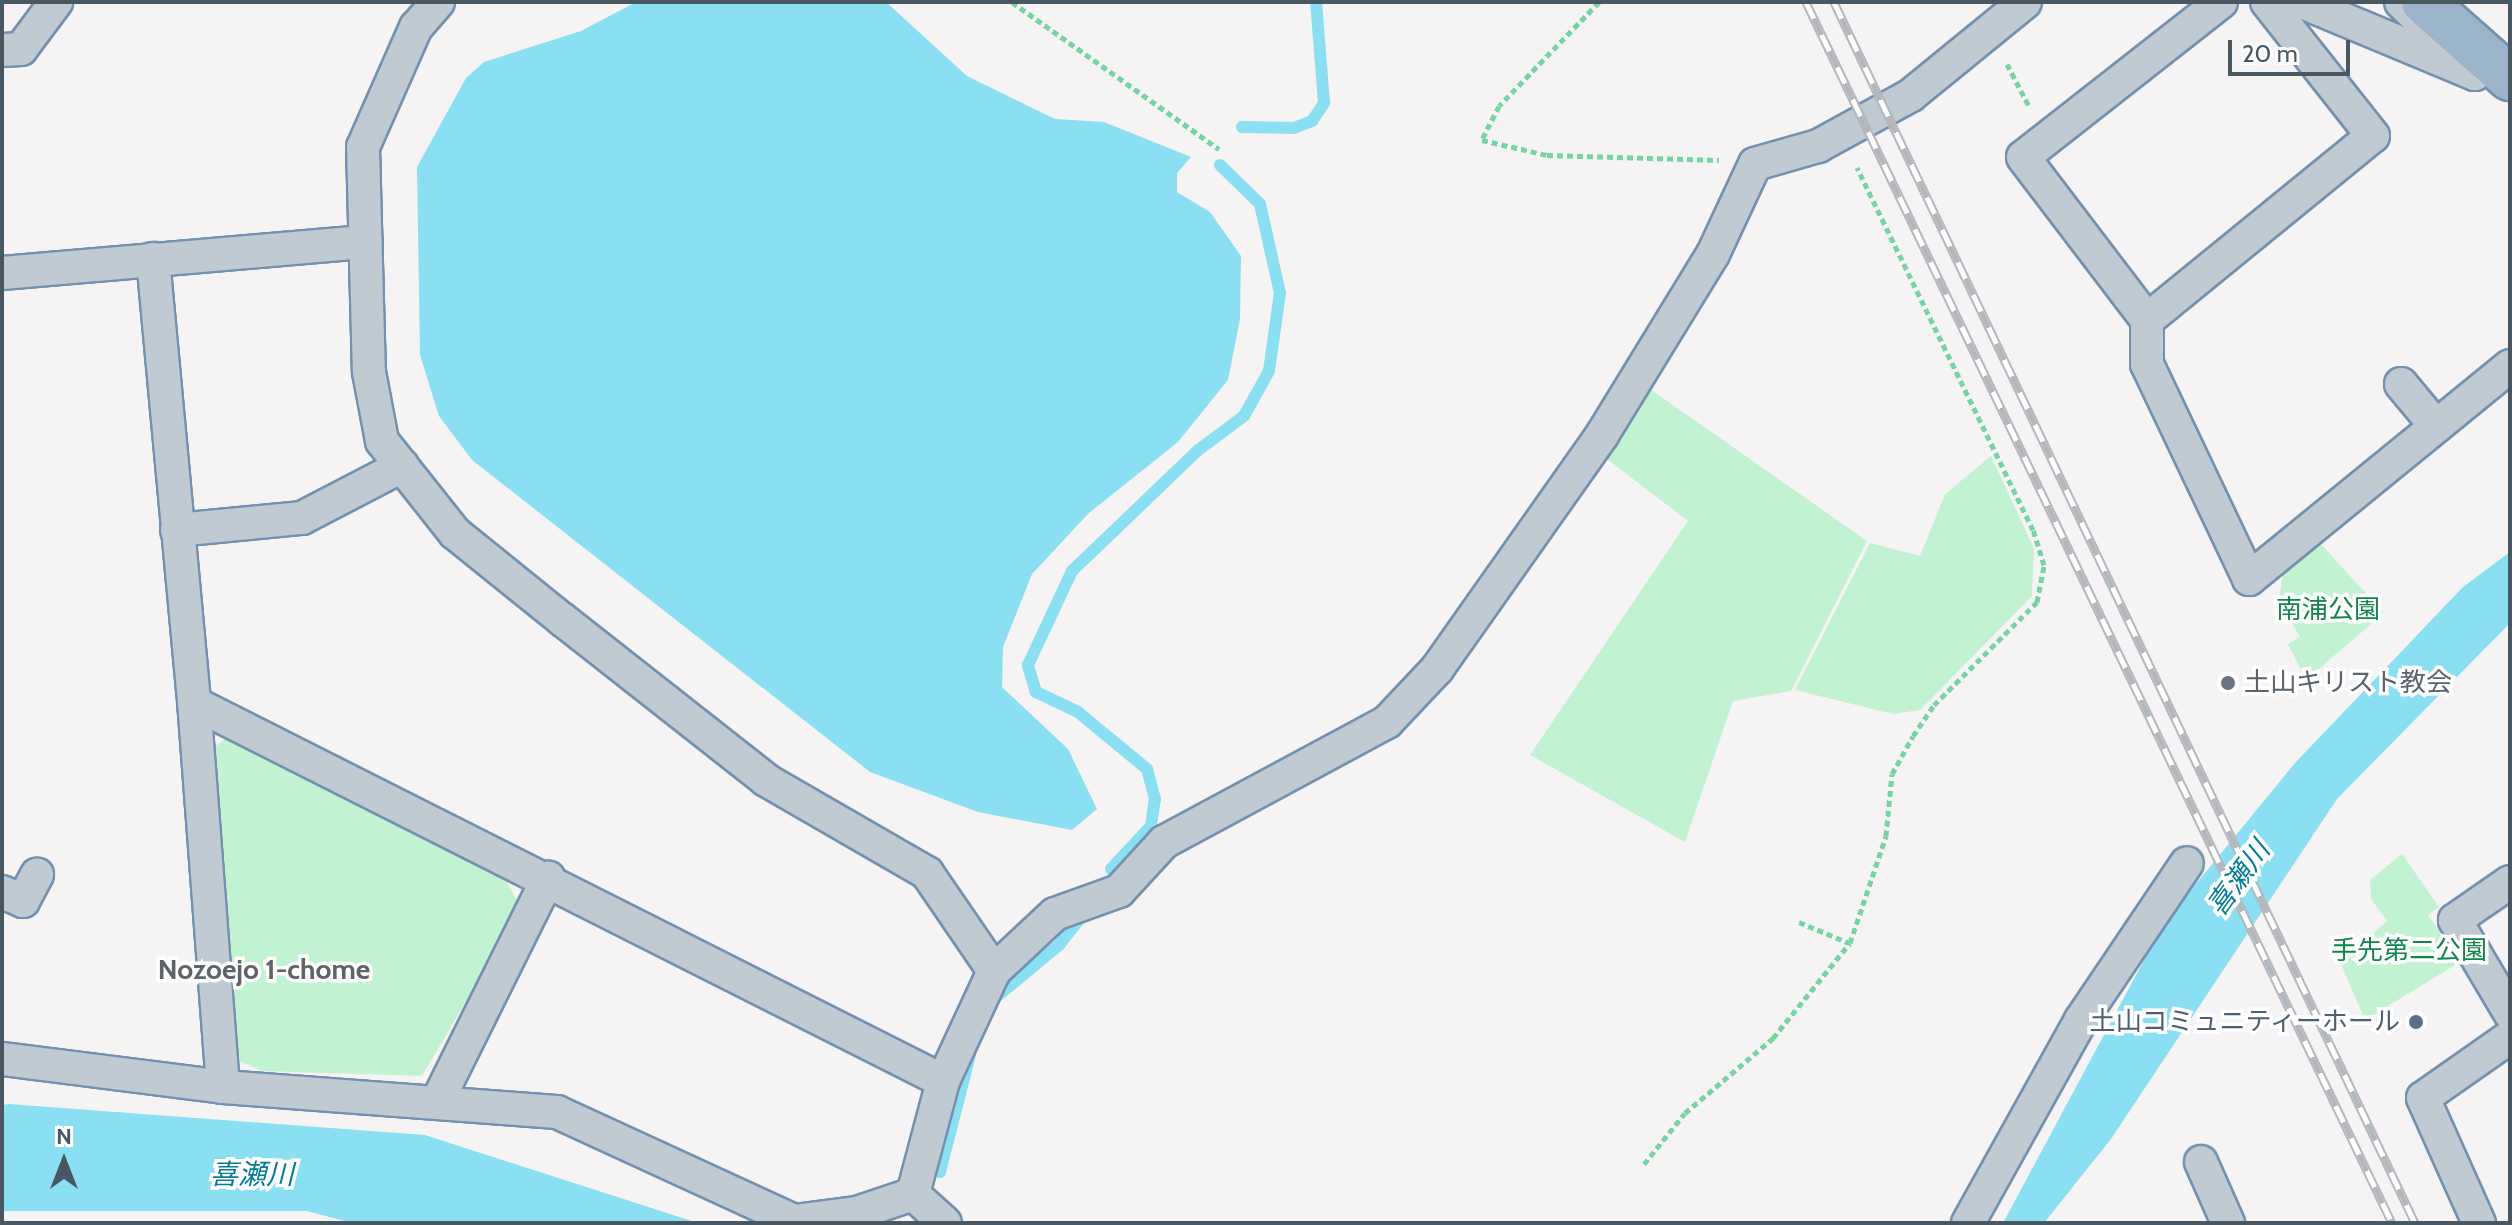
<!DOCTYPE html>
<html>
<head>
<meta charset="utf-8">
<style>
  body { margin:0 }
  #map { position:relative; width:2512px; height:1225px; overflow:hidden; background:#f5f3f3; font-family:Cabin,"Noto Sans JP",sans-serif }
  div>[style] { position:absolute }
  .green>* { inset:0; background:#c1f3d3 }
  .water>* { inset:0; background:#8bdff2 }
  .stream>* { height:12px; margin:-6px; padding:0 6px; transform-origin:6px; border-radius:6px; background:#8bdff2 }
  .river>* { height:74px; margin:-37px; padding:0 37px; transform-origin:37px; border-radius:37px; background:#8bdff2 }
  .path>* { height:5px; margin-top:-2.5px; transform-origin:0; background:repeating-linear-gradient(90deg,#76d4a3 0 6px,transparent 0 10px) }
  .roads { filter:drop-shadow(2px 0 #7391af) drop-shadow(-2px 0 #7391af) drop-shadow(0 2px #7391af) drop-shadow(0 -2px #7391af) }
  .minor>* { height:32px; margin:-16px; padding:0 16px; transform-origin:16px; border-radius:16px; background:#c0cad3 }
  .trunk>* { height:44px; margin:-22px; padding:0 22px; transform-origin:22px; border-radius:22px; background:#9cb4ca }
  .rail>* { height:9px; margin-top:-4.5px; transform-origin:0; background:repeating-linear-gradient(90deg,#fff 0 18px,#b4b8bd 0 36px); box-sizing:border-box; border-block:2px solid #b4b8bd }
  .dots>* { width:22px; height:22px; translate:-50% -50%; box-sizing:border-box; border:4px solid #fff; border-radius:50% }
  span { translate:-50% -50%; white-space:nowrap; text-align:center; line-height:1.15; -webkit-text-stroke:7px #fff; paint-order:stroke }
  .park-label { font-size:26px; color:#128548 }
  .worship-label { font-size:26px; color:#5b616d }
  .left { translate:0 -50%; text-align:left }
  .service-label { font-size:26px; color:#4e5e75 }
  .right { translate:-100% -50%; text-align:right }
  .water-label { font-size:28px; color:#067d98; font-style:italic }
  .neighbourhood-label { font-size:28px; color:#5e6368; font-weight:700 }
  .frame { position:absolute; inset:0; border:4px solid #495762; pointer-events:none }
  .north { position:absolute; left:24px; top:1121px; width:80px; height:80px; -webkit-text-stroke:6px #fff; paint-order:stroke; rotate:0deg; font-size:22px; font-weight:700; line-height:32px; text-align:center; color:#495762 }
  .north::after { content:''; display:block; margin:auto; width:28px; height:36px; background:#495762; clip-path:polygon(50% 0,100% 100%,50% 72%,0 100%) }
  .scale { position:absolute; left:2228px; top:40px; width:122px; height:36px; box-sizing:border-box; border:4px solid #495762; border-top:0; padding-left:10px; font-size:24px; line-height:28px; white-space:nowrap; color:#495762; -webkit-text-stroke:6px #fff; paint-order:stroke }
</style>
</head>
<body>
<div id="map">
  <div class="green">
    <i style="clip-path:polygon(1650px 389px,1867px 541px,1791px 691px,1733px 701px,1685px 842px,1530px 755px,1688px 521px,1607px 459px)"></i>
    <i style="clip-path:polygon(1991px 456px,2034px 549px,2032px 596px,1920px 710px,1893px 714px,1795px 690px,1870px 543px,1920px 556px,1945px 494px)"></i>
    <i style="clip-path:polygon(2319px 542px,2384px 613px,2306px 680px,2288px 644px,2300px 637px,2279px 600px,2283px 574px)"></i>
    <i style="clip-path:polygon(231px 735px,507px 882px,521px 908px,422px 1076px,263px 1071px,239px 1061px,214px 747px)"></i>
    <i style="clip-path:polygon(2402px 854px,2439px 907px,2428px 915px,2460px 962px,2365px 1020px,2340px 962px,2387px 921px,2371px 899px,2370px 880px)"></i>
  </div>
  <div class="water">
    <i style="clip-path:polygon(636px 2px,886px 2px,967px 76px,1055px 119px,1104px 122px,1191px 157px,1177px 173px,1177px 192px,1210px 212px,1241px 256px,1240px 319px,1228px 380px,1178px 442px,1089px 513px,1032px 574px,1003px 647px,1002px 687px,1068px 749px,1097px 809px,1072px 830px,978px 812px,870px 772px,472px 460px,439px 416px,420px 355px,417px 167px,466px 78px,484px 62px,581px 31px)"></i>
    <i style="clip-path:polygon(2510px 552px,2510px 623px,2337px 799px,2111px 1139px,2044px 1223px,2003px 1223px,2164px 923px,2295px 763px,2463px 587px)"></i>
    <i style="clip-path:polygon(9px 1104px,425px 1135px,698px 1223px,495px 1223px,312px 1174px,2px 1174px,2px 1105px)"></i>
  </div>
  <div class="stream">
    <i style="left:1242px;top:127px;width:52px;rotate:1.1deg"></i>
    <i style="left:1294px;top:128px;width:19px;rotate:-21deg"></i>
    <i style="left:1312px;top:121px;width:22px;rotate:-56deg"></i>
    <i style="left:1324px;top:103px;width:101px;rotate:-94.5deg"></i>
    <i style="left:1111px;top:869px;width:59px;rotate:-47.1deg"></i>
    <i style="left:1151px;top:826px;width:27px;rotate:-82deg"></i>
    <i style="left:1155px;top:799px;width:31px;rotate:-105deg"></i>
    <i style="left:1147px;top:769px;width:89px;rotate:-140.4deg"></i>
    <i style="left:1078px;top:712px;width:47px;rotate:-154.5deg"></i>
    <i style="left:1036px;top:692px;width:28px;rotate:-107deg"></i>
    <i style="left:1028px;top:665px;width:104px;rotate:-64.9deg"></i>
    <i style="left:1072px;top:571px;width:173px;rotate:-43.8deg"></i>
    <i style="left:1197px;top:451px;width:59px;rotate:-36.7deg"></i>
    <i style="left:1244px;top:416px;width:51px;rotate:-60.9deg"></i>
    <i style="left:1269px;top:371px;width:79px;rotate:-82deg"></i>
    <i style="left:1280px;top:293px;width:91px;rotate:-102.7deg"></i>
    <i style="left:1260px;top:204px;width:56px;rotate:-135.7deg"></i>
    <i style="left:994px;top:999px;width:85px;rotate:-39.7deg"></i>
    <i style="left:1059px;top:945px;width:39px;rotate:-52deg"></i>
    <i style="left:940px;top:1172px;width:121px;rotate:-75.6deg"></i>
  </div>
  <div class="river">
    <i style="left:2px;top:1174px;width:310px"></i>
    <i style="left:312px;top:1174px;width:189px;rotate:15deg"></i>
  </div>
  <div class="path">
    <i style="left:1012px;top:2px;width:254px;rotate:35.4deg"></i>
    <i style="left:1599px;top:2px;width:144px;rotate:133.9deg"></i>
    <i style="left:1499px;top:106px;width:38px;rotate:117deg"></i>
    <i style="left:1482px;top:140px;width:67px;rotate:13deg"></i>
    <i style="left:1547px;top:155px;width:172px;rotate:1.7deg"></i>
    <i style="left:2007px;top:64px;width:50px;rotate:62.4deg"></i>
    <i style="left:1799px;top:922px;width:54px;rotate:22.8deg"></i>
    <i style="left:1644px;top:1164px;width:65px;rotate:-51.2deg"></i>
    <i style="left:1685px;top:1113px;width:116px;rotate:-40.4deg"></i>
    <i style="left:1773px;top:1038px;width:122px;rotate:-51deg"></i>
    <i style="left:1850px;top:943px;width:113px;rotate:-71.4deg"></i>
    <i style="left:1886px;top:836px;width:62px;rotate:-84.5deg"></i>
    <i style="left:1892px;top:774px;width:43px;rotate:-61.1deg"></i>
    <i style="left:1913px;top:736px;width:37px;rotate:-56deg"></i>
    <i style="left:1934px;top:705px;width:146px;rotate:-45deg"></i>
    <i style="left:2037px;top:602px;width:38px;rotate:-79deg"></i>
    <i style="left:2044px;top:565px;width:37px;rotate:-107deg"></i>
    <i style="left:2033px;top:530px;width:403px;rotate:-115.9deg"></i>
  </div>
  <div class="roads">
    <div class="minor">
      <i style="left:438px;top:2px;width:33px;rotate:131deg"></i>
      <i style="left:416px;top:27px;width:131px;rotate:113.8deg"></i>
      <i style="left:363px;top:147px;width:225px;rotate:88.5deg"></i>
      <i style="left:369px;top:372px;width:70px;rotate:79.3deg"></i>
      <i style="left:382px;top:441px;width:117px;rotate:51.6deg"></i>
      <i style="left:455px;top:533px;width:139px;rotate:38.9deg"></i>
      <i style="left:563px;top:620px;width:258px;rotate:38.2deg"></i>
      <i style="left:766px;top:780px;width:186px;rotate:30deg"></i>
      <i style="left:927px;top:873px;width:119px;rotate:55.6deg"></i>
      <i style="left:2221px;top:2px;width:251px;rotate:141.9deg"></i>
      <i style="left:2023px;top:157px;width:205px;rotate:52.7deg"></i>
      <i style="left:2147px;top:320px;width:44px;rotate:90deg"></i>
      <i style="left:2147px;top:364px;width:238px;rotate:64.6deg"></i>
      <i style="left:2249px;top:579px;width:337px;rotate:-39.2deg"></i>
      <i style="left:2302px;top:2px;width:187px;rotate:22.6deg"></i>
      <i style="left:2475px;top:74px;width:103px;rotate:-135.8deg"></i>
      <i style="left:2px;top:50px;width:19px;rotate:-3deg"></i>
      <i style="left:21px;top:49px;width:59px;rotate:-53.3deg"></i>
      <i style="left:153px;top:259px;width:446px;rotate:84.7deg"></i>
      <i style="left:2px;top:273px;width:365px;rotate:-4.9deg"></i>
      <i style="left:2147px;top:320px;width:291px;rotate:-39.2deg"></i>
      <i style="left:2373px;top:136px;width:171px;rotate:-128.3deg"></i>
      <i style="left:2401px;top:384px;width:55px;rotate:50.2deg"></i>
      <i style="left:177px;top:530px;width:126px;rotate:-5.5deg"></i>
      <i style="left:302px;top:518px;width:113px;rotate:-27.5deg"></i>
      <i style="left:2510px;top:882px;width:67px;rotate:145.4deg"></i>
      <i style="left:2455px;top:920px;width:108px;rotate:59.4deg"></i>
      <i style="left:2px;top:892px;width:23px;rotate:23deg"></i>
      <i style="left:23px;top:901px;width:30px;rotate:-62deg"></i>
      <i style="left:2px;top:1059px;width:223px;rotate:7.2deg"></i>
      <i style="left:223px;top:1087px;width:335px;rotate:4.3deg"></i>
      <i style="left:557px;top:1112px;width:261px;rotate:24.7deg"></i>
      <i style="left:794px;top:1221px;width:64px;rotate:-7.2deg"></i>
      <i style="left:857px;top:1213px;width:59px;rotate:-18.7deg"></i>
      <i style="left:223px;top:1087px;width:385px;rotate:-94.3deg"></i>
      <i style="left:194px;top:703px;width:839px;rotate:26.78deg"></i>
      <i style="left:439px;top:1098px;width:246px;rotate:-63.6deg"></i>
      <i style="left:2201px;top:1162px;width:67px;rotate:66.1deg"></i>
      <i style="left:913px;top:1194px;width:117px;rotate:-75.1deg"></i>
      <i style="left:943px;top:1081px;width:121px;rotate:-65.1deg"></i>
      <i style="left:994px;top:971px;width:83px;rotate:-43.1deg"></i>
      <i style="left:1055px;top:914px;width:68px;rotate:-19.8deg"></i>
      <i style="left:1119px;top:891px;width:67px;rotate:-47.4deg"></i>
      <i style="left:1164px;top:842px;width:253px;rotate:-28.3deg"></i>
      <i style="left:1387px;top:722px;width:73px;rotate:-46.7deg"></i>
      <i style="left:1437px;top:669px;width:286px;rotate:-54.8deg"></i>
      <i style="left:1602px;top:435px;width:212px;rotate:-58.5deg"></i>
      <i style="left:1713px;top:254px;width:99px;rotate:-65deg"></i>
      <i style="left:1755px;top:164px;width:66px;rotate:-15.9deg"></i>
      <i style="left:1818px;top:146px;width:106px;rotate:-28.7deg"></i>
      <i style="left:1911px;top:95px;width:147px;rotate:-39.2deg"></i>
      <i style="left:913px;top:1194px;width:43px;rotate:42.2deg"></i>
      <i style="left:1968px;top:1223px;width:232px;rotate:-60.9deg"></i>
      <i style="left:2081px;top:1020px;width:189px;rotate:-56deg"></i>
      <i style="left:2479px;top:1223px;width:137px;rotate:-114.1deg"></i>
      <i style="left:2423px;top:1098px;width:106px;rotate:-35deg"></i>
    </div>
    <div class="trunk">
      <i style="left:2424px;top:2px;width:115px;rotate:41.5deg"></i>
    </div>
  </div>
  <div class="rail">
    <i style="left:1806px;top:2px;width:1354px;rotate:64.36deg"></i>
    <i style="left:1834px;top:2px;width:1352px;rotate:64.55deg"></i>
  </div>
  <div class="dots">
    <i style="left:2228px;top:683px;background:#6b7280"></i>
    <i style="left:2416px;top:1022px;background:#5c6f8a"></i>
  </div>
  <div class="park-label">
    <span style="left:2328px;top:610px">南浦公園</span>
    <span style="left:2409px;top:951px">手先第二公園</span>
  </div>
  <div class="worship-label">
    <span class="left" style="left:2244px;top:683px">土山キリスト教会</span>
  </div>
  <div class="service-label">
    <span class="right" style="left:2400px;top:1022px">土山コミュニティーホール</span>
  </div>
  <div class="water-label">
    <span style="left:2238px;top:878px;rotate:-54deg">喜瀬川</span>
    <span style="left:252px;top:1174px">喜瀬川</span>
  </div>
  <div class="neighbourhood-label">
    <span style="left:264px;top:969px">Nozoejo 1-chome</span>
  </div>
  <div class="frame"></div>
  <div class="north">N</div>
  <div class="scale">20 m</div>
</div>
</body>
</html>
